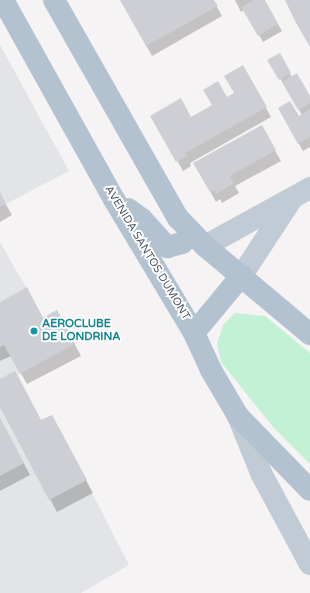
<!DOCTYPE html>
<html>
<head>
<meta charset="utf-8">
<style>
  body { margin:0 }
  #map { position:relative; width:310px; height:593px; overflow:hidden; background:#f5f3f3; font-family:"Varela Round",sans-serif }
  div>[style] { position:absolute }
  .airport>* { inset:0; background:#e2e4e7 }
  .green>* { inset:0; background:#c3f1d5 }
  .shadow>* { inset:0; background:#0003 }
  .building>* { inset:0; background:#cdcfd5 }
  .secondary>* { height:22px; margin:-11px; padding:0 11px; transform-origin:11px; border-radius:11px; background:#c1cbd6 }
  .primary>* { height:22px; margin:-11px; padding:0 11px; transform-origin:11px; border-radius:11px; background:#b3c2d1 }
  .dots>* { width:11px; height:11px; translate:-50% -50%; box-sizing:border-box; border:2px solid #fff; border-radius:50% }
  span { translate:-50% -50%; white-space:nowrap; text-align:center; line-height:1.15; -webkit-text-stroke:4px #fff; paint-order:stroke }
  .street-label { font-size:11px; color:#4a5661 }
  .culture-label { font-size:11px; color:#0d838f; font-weight:700 }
  .left { translate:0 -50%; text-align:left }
</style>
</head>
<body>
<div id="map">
  <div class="airport">
    <i style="clip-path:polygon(0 45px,69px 171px,0 207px)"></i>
    <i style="clip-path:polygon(0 242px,43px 317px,57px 310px,75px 344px,18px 375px,41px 420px,52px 415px,129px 565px,81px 593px,0 593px)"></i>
  </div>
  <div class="green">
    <i style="clip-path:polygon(235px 313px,265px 316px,310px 353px,310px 464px,273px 427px,221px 362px,217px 344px,223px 325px)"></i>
  </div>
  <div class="shadow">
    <i style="clip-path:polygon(121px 0,213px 0,222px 16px,152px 56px)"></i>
    <i style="clip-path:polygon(235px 0,264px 0,282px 31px,263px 42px,244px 10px,241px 12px)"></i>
    <i style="clip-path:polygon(279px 54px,292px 77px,310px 98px,310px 147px,303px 151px,279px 108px,299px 117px,302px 115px,269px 60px)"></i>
    <i style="clip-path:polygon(242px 66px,271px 117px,190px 163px,191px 166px,183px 171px,152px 116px,191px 119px,235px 93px)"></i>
    <i style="clip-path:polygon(261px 126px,281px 161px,235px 186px,239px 193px,222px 203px,220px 199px,216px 202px,195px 164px)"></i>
    <i style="clip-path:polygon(0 194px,12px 215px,0 222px)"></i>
    <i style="clip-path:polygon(0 303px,43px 319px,63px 323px,81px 356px,27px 384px,11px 356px,0 361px)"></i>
    <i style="clip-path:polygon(0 380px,41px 421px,59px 428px,93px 493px,57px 512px,0 405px)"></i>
    <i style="clip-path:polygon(0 419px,30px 475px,0 491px)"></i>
  </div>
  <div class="building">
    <i style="clip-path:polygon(120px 0,214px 0,218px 6px,146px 46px)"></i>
    <i style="clip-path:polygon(254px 0,265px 0,278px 24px,258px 36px,241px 7px)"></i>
    <i style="clip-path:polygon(285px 0,310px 0,310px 47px,295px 21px)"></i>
    <i style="clip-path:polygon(280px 53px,291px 73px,279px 80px,267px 60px)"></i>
    <i style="clip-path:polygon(243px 65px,267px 107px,185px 153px,187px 156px,176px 162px,150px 116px,181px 98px,191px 117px,212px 105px,203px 90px,218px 81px,227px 97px,234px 93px,224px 76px)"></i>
    <i style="clip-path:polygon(297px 73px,310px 96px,310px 103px,298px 110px,282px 82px)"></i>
    <i style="clip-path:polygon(290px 101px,299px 116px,310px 109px,310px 137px,298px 144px,278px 108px)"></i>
    <i style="clip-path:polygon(262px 125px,276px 150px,230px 176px,234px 183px,216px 194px,214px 190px,210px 192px,193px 163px)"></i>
    <i style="clip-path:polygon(0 192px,6px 204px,0 207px)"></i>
    <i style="clip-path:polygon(27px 287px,43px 318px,57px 310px,75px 344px,20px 374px,4px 345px,0 347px,0 302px)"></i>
    <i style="clip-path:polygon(15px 371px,41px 420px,52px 415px,87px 480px,49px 500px,0 407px,0 379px)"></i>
    <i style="clip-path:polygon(0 418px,24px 463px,0 476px)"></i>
  </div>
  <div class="secondary">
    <i style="left:205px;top:246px;width:120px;rotate:-28.9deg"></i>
    <i style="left:242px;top:275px;width:90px;rotate:-56.8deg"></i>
    <i style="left:238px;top:416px;width:64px;rotate:67.9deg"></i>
    <i style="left:262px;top:475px;width:101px;rotate:61.7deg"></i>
  </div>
  <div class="primary">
    <i style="left:3px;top:0;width:230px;rotate:60.9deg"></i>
    <i style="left:115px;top:201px;width:154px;rotate:59.1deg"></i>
    <i style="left:194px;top:333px;width:41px;rotate:65.3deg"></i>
    <i style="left:211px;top:370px;width:53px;rotate:59.6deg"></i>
    <i style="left:238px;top:416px;width:103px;rotate:45.8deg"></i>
    <i style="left:54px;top:0;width:251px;rotate:60.4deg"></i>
    <i style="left:178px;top:218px;width:39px;rotate:46deg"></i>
    <i style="left:205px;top:246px;width:137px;rotate:40deg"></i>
    <i style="left:128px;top:209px;width:17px;rotate:36deg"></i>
    <i style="left:142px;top:219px;width:38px;rotate:48deg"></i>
    <i style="left:167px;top:247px;width:16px;rotate:-15deg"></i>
    <i style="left:182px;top:243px;width:14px;rotate:-45deg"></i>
    <i style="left:194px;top:333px;width:75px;rotate:-50.4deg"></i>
  </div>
  <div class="dots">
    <i style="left:34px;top:331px;background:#0f9aa8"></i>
  </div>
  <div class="street-label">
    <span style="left:147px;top:253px;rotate:59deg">AVENIDA SANTOS DUMONT</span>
  </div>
  <div class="culture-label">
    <span class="left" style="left:42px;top:331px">AEROCLUBE<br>DE LONDRINA</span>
  </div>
</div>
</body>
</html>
